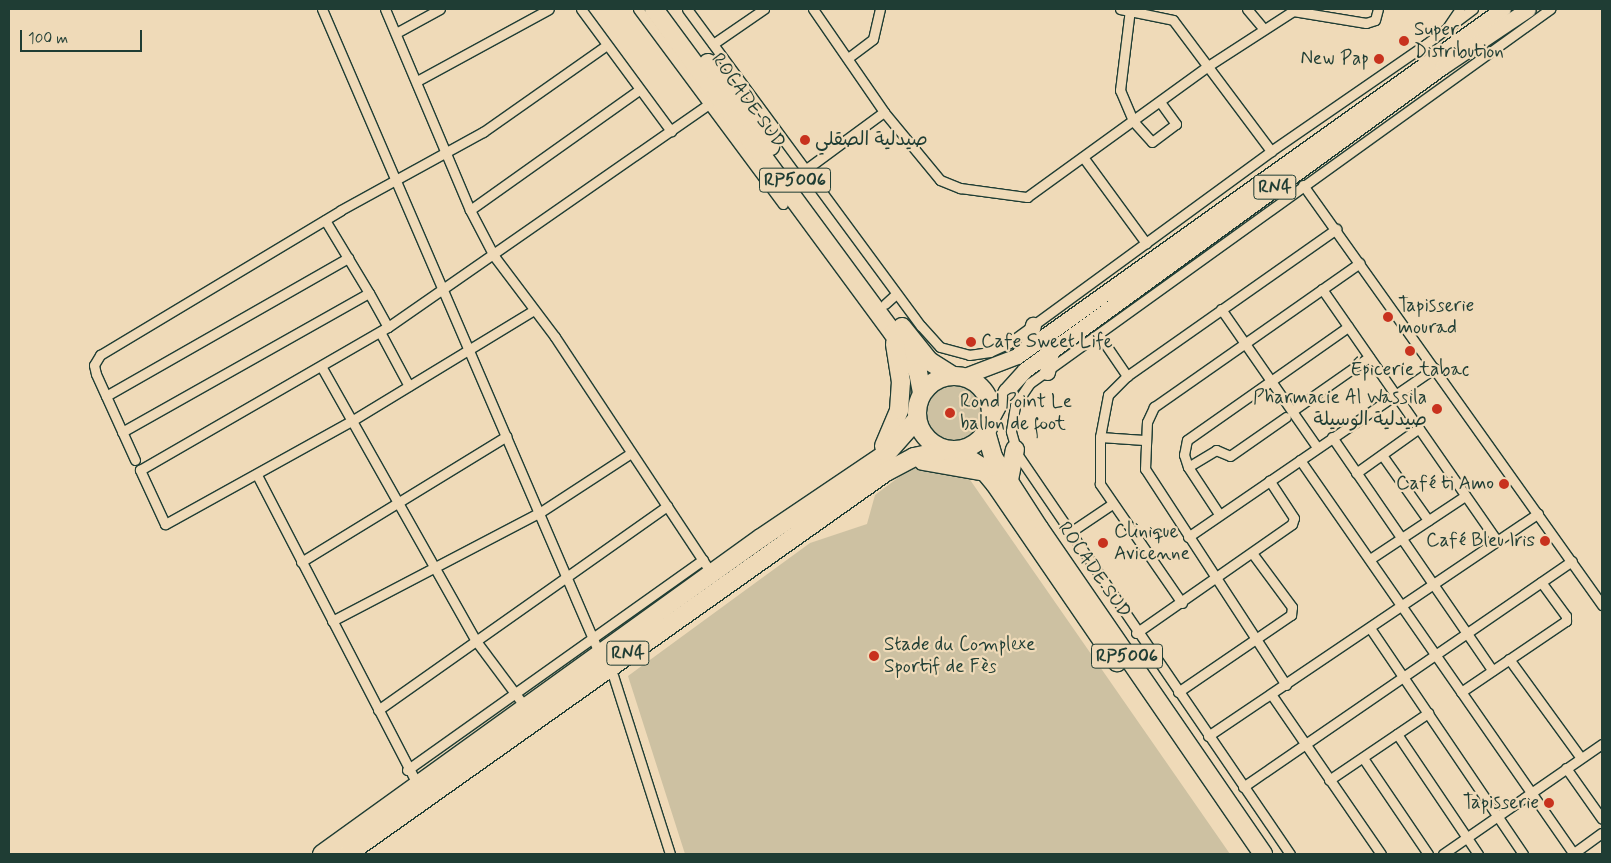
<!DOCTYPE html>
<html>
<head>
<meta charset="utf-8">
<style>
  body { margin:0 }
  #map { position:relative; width:1611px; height:863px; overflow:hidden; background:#efdab8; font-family:Mynerve,"Playpen Sans Arabic",sans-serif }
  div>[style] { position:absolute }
  .green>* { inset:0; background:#cdc1a2 }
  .round { border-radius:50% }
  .roads { filter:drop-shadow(1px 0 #1f3d34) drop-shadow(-1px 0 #1f3d34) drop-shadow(0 1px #1f3d34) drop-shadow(0 -1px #1f3d34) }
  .street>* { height:9px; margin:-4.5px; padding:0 4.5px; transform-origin:4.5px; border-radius:4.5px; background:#efdab8 }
  .primary>* { height:15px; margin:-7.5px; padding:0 7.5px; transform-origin:7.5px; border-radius:7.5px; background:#efdab8 }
  .highway>* { height:18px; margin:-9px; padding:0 9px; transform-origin:9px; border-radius:9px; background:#efdab8 }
  .highway>.ring { margin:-9px; padding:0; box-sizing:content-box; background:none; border:18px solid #efdab8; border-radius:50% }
  .dots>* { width:14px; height:14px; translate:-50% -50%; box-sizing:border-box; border:2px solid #efdab8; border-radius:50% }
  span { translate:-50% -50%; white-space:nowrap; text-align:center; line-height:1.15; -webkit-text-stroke:4.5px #efdab8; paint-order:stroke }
  .shield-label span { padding:1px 4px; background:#efdab8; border:1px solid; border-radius:4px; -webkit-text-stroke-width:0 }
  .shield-label { font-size:18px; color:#1f3d34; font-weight:700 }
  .poi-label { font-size:19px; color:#1f3d34 }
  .left { translate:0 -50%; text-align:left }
  .right { translate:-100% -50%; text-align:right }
  .street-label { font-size:19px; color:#1f3d34 }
  .frame { position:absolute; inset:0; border:10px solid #1f3d34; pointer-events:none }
  .scale { position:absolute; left:20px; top:30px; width:122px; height:22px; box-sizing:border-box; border:2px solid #1f3d34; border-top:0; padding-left:6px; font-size:15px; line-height:18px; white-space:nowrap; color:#1f3d34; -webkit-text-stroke:4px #efdab8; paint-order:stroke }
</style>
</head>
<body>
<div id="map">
  <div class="green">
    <i class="round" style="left:920px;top:380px;width:66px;height:66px"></i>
    <i style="clip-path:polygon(915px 465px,966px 474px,1230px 854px,685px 854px,628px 676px,810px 543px,867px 524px,875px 495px)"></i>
  </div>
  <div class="roads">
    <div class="street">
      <i style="left:322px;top:9px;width:703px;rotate:66.72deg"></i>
      <i style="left:385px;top:9px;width:218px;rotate:67.1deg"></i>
      <i style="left:470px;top:210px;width:52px;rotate:62.4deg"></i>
      <i style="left:494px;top:256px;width:101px;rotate:53deg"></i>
      <i style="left:555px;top:337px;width:284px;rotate:56.5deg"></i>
      <i style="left:581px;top:9px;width:152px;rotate:53.6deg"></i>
      <i style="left:638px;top:9px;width:243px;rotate:53.4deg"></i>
      <i style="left:687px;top:9px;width:394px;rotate:53.6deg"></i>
      <i style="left:921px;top:326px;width:28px;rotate:48deg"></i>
      <i style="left:940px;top:347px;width:30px;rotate:15deg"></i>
      <i style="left:969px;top:355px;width:21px;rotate:-8deg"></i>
      <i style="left:990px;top:352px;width:21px;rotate:-25deg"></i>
      <i style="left:1009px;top:343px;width:325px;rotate:-36.2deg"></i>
      <i style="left:1271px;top:151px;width:188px;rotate:-34.6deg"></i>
      <i style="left:1426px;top:44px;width:26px;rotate:-37deg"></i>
      <i style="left:1447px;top:28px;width:23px;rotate:-56deg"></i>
      <i style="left:813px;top:9px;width:125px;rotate:55.4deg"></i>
      <i style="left:884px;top:112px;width:88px;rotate:50.5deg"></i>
      <i style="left:940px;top:180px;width:22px;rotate:22deg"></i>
      <i style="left:960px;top:188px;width:68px;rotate:7.7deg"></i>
      <i style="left:1027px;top:197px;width:223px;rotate:-35.9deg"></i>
      <i style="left:1208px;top:66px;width:101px;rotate:-32.9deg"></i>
      <i style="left:1293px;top:11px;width:74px;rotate:9.3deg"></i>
      <i style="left:1366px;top:23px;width:9px;rotate:-18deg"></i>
      <i style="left:1375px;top:20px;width:11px;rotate:-75deg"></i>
      <i style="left:1120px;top:9px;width:54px;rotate:11.7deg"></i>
      <i style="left:1173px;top:20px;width:164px;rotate:53.2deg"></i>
      <i style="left:1130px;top:9px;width:82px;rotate:97deg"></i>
      <i style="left:1120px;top:90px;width:34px;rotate:67deg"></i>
      <i style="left:1133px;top:121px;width:28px;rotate:48deg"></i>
      <i style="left:1152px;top:142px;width:30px;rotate:-37deg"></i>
      <i style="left:1176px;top:124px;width:27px;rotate:-126deg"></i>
      <i style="left:1247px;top:9px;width:25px;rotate:50deg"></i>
      <i style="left:1453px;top:24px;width:25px;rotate:-37deg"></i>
      <i style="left:396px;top:33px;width:50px;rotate:-28.6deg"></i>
      <i style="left:713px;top:44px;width:62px;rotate:-34.5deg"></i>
      <i style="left:848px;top:58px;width:31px;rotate:-37deg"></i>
      <i style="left:873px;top:39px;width:31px;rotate:-77deg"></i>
      <i style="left:417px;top:81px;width:150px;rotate:-28.6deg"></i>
      <i style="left:1083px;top:157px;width:107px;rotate:53.8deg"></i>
      <i style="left:805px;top:170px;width:98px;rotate:-36.3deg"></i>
      <i style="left:1303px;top:185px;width:516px;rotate:54.55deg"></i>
      <i style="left:470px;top:210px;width:207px;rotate:-35.4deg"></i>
      <i style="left:1322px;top:289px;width:307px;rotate:55.2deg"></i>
      <i style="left:369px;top:293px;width:39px;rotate:61deg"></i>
      <i style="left:885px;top:304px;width:15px;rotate:-42deg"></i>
      <i style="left:1221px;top:309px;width:168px;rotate:55.2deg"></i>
      <i style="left:534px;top:310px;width:212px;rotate:148.7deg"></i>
      <i style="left:353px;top:420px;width:215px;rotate:151deg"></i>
      <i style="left:165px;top:524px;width:60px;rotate:-114.8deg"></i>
      <i style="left:140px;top:470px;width:286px;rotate:-30deg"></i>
      <i style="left:388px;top:327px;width:403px;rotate:-34.8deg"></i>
      <i style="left:380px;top:332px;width:61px;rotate:61.8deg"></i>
      <i style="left:1099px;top:335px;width:50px;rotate:55.7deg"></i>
      <i style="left:321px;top:366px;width:316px;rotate:60.6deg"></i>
      <i style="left:476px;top:641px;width:84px;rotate:53.3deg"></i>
      <i style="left:106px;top:396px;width:279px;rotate:-29.7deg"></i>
      <i style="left:1292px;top:411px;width:94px;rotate:-35deg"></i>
      <i style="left:122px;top:432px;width:283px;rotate:-29.4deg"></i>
      <i style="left:369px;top:293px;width:85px;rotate:-121.1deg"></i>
      <i style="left:1100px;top:437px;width:44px;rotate:3.9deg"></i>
      <i style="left:1332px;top:437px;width:283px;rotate:55.5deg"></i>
      <i style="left:1382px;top:455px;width:80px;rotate:54.7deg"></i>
      <i style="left:135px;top:460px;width:94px;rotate:-114.4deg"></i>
      <i style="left:96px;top:374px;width:9px;rotate:-103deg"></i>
      <i style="left:94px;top:365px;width:12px;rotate:-59deg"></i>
      <i style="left:100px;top:355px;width:281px;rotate:-31deg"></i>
      <i style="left:341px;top:210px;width:162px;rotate:-28.8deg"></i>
      <i style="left:483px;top:132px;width:151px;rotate:-35.1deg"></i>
      <i style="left:1300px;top:460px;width:480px;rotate:55.2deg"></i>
      <i style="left:1188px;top:467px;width:33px;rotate:-31deg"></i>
      <i style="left:1216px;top:450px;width:15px;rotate:23deg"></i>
      <i style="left:1230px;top:456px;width:68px;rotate:-34.9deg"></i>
      <i style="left:1356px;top:473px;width:77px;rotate:-35.5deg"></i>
      <i style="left:257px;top:475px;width:349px;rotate:62.6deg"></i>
      <i style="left:1219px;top:514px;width:56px;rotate:-123.4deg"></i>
      <i style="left:1188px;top:467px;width:13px;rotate:-108deg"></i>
      <i style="left:1184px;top:455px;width:15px;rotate:-79deg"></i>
      <i style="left:1187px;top:440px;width:197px;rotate:-35.1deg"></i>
      <i style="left:1069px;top:533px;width:52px;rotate:-34deg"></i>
      <i style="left:1188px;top:537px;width:299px;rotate:-34.4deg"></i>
      <i style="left:1370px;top:559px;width:114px;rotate:-33.6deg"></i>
      <i style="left:301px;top:562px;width:241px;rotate:-31.5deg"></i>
      <i style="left:1182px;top:603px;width:145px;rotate:-124.6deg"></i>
      <i style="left:1100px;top:484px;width:47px;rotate:-90deg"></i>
      <i style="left:1100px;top:437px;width:43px;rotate:-79.2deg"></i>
      <i style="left:1108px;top:395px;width:27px;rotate:-45deg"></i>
      <i style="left:1127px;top:376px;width:256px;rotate:-35.1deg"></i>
      <i style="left:332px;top:621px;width:233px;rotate:-27.6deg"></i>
      <i style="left:539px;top:513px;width:110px;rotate:-33.1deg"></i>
      <i style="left:1370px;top:628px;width:273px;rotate:55.9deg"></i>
      <i style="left:1136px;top:633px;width:190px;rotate:-34.9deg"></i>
      <i style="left:1292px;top:524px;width:6px;rotate:-72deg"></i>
      <i style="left:1294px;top:518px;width:45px;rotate:-123.3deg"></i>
      <i style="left:1509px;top:659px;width:122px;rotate:54deg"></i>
      <i style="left:610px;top:666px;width:197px;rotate:72.3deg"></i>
      <i style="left:1286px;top:685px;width:258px;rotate:-123.1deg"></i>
      <i style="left:1145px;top:469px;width:47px;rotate:-87.6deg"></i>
      <i style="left:1147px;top:422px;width:17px;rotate:-65deg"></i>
      <i style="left:1154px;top:407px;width:251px;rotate:-35deg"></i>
      <i style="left:1178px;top:692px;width:137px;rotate:-34.3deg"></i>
      <i style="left:1291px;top:615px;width:8px;rotate:-83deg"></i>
      <i style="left:1292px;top:607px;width:67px;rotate:-126.5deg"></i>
      <i style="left:1461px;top:692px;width:127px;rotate:-34.1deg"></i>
      <i style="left:1566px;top:621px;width:5px;rotate:-90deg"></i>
      <i style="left:1566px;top:616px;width:42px;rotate:-126.3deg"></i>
      <i style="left:1271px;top:694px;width:194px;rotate:55.5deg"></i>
      <i style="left:378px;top:710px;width:354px;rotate:-35.2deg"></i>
      <i style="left:1397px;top:734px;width:145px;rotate:56deg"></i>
      <i style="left:1208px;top:736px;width:398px;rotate:-34deg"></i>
      <i style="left:1363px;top:758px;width:116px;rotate:55.9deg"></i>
      <i style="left:1566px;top:768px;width:62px;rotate:54.8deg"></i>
      <i style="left:407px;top:770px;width:363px;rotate:-35.4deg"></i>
      <i style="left:1329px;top:780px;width:120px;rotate:-34.1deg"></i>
      <i style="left:1243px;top:787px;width:399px;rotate:-34.5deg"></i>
      <i style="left:1574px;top:853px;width:34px;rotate:-36deg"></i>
      <i style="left:1290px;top:854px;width:482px;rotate:-124.3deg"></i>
      <i style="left:1018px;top:456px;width:26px;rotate:-106deg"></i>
      <i style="left:1011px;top:431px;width:26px;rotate:-81deg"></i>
      <i style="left:1015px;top:405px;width:27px;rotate:-56deg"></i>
      <i style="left:1030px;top:383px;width:641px;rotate:-35.72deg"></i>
      <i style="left:1443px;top:854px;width:193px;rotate:-34.7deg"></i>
    </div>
    <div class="primary">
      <i style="left:1027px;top:349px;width:25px;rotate:-76deg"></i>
      <i style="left:1047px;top:372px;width:21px;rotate:-79deg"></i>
      <i style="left:962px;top:377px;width:59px;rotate:-20.9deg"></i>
      <i style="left:1017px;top:356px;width:597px;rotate:-35.53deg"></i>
      <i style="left:990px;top:421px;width:34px;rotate:-62deg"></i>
      <i style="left:1006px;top:391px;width:28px;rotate:-48deg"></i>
      <i style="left:1025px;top:370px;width:517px;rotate:-36.03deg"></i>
      <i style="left:1443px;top:66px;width:102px;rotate:-33.8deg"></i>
    </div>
    <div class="highway">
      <i style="left:654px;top:9px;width:403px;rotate:53.6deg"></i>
      <i style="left:893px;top:333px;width:46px;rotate:57.3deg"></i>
      <i style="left:918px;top:372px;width:21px;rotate:79deg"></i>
      <i style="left:708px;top:63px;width:104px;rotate:53.2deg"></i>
      <i style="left:902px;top:327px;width:43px;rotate:51.5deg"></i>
      <i style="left:929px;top:361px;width:28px;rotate:32deg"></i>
      <i class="ring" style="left:917px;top:376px;width:56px;height:56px"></i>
      <i style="left:986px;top:432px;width:26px;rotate:74deg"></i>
      <i style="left:993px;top:457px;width:85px;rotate:57.1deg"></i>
      <i style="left:1039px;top:528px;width:396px;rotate:55.5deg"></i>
      <i style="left:884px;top:446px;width:39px;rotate:-67deg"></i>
      <i style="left:899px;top:410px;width:28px;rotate:-86deg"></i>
      <i style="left:901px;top:382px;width:39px;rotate:-99deg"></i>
      <i style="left:957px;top:451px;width:27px;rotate:33deg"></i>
      <i style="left:980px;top:466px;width:23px;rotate:50deg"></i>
      <i style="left:995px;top:484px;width:216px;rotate:55.6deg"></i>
      <i style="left:923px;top:461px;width:59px;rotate:9.8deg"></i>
      <i style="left:1009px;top:480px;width:31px;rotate:-79deg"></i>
      <i style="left:322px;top:854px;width:541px;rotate:-35.75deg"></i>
      <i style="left:761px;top:538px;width:152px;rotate:-34deg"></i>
      <i style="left:887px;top:453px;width:45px;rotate:-48.6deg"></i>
      <i style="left:347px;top:854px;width:661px;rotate:-35.33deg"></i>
      <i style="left:886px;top:472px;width:32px;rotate:-28deg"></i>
      <i style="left:914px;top:457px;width:33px;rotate:-12deg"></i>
    </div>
  </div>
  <div class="dots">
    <i style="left:1404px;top:41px;background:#c8321e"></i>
    <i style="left:1379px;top:59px;background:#c8321e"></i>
    <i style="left:805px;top:140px;background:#c8321e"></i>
    <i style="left:1388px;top:317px;background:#c8321e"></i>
    <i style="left:971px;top:342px;background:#c8321e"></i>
    <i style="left:1410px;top:351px;background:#c8321e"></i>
    <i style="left:1437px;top:409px;background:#c8321e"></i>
    <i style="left:950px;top:413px;background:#c8321e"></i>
    <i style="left:1504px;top:484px;background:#c8321e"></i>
    <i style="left:1545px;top:541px;background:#c8321e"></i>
    <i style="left:1103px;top:543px;background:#c8321e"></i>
    <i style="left:874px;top:656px;background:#c8321e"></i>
    <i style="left:1549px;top:803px;background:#c8321e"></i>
  </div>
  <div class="shield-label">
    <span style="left:795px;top:180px">RP5006</span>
    <span style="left:1275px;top:187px">RN4</span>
    <span style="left:628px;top:653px">RN4</span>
    <span style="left:1127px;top:656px">RP5006</span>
  </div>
  <div class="poi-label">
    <span class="left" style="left:1414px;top:41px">Super<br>Distribution</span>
    <span class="right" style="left:1369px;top:59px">New Pap</span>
    <span class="left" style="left:815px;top:140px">صيدلية الصقلي</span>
    <span class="left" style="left:1398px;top:317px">Tapisserie<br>mourad</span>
    <span class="left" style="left:981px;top:342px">Cafe Sweet Life</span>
    <span style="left:1410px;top:370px">Épicerie tabac</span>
    <span class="right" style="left:1427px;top:409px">Pharmacie Al Wassila<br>صيدلية الوسيلة</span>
    <span class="left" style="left:960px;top:413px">Rond Point Le<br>ballon de foot</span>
    <span class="right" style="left:1494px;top:484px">Café ti Amo</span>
    <span class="left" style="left:1114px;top:543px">Clinique<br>Avicenne</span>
    <span class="right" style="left:1535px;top:541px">Café Bleu Iris</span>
    <span class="left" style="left:884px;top:656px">Stade du Complexe<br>Sportif de Fès</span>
    <span class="right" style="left:1539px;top:803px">Tapisserie</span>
  </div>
  <div class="street-label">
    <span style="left:748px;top:101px;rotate:54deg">ROCADE SUD</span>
    <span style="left:1094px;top:570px;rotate:55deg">ROCADE SUD</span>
  </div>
  <div class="frame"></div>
  <div class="scale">100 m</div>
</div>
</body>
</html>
